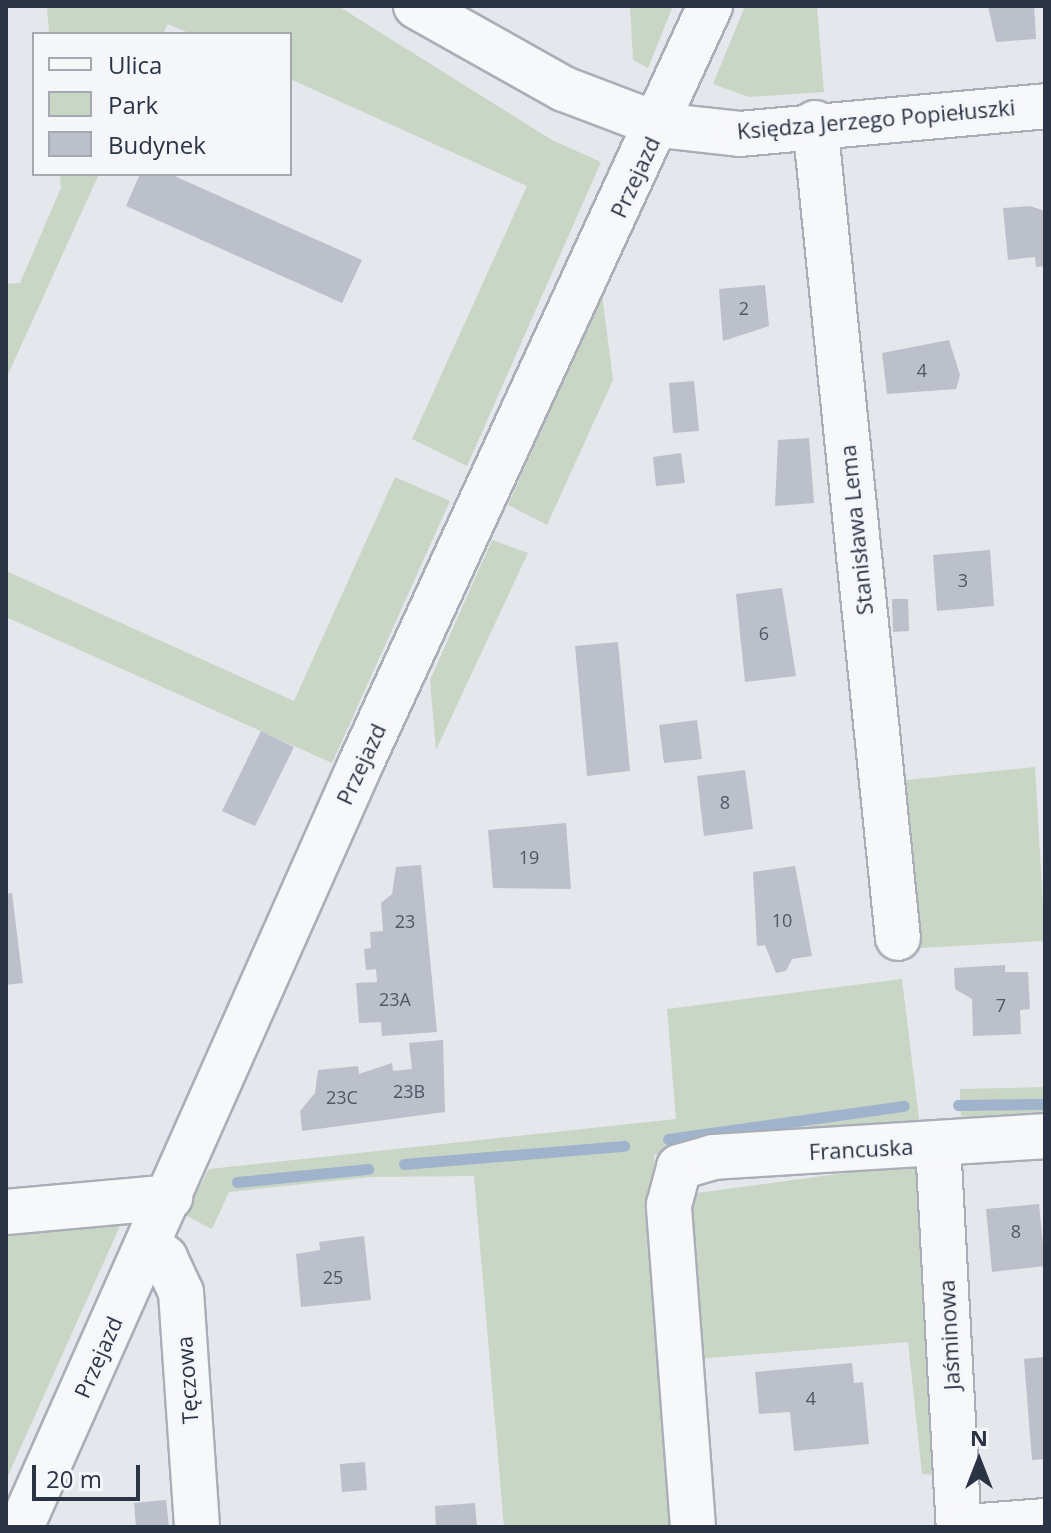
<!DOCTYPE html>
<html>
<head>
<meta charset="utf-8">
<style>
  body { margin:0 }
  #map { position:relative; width:1051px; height:1533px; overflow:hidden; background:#e4e7ec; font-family:"Open Sans",sans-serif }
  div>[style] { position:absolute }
  .green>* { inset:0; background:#c9d6c5 }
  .stream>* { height:11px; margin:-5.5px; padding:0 5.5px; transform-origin:5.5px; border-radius:5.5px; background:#9fb4cc }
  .building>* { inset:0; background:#bbc0ca }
  .roads { filter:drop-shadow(2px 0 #a9aeb7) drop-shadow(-2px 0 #a9aeb7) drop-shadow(0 2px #a9aeb7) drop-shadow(0 -2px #a9aeb7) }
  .minor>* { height:44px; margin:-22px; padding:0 22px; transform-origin:22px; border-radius:22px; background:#f7f8fa }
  span { translate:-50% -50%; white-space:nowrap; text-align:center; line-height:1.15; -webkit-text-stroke:6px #f4f6f9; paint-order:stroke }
  .number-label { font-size:18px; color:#4f5766 }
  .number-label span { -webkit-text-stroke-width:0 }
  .street-label { font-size:22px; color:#2b3445 }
  .frame { position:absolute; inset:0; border:8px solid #2b3445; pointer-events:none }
  .legend { position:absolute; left:32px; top:32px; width:260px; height:144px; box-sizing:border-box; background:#f4f6f9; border:2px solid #a4a8b1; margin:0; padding:10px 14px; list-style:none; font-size:24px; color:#2b3445 }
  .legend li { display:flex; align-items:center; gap:16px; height:40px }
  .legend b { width:40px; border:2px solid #a4a8b1 }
  .north { position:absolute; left:939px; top:1421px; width:80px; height:80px; -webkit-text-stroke:6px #f4f6f9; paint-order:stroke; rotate:0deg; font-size:22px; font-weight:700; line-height:32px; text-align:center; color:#2b3445 }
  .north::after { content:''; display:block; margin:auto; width:28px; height:36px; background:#2b3445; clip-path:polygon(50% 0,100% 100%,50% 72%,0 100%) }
  .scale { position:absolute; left:32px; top:1465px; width:108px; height:36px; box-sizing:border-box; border:4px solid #2b3445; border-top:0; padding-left:10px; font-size:24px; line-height:28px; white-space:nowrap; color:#2b3445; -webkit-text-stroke:6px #f4f6f9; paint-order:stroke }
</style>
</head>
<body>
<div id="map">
  <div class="green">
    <i style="clip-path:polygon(47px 6px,338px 6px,552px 140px,601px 162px,467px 466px,412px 439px,527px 186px,290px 79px,290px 34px,191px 34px,168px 24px,163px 34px,49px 34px)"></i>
    <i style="clip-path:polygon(630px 6px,673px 6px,648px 68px,633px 60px)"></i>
    <i style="clip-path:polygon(745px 6px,817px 6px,824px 92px,749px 97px,713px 84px)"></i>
    <i style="clip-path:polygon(60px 174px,99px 174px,6px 379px,6px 284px,20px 283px,61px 188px)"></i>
    <i style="clip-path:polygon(602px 294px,613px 380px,547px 525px,508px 505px)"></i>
    <i style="clip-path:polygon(395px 477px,450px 501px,332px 763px,6px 617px,6px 571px,294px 701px)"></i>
    <i style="clip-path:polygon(492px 540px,528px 553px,436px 750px,430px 680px)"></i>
    <i style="clip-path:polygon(1035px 767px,1045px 941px,920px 948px,896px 781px)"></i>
    <i style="clip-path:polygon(902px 979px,920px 1127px,654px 1155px,680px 1527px,504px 1527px,474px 1176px,371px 1177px,229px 1192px,212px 1229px,185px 1215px,209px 1169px,676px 1119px,667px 1009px)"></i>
    <i style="clip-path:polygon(1045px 1087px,1045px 1119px,961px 1122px,960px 1089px)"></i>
    <i style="clip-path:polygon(918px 1163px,943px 1475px,922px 1474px,908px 1342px,697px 1359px,682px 1195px)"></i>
    <i style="clip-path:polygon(110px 1215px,120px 1226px,6px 1480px,6px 1226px)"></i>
  </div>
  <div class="stream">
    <i style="left:958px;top:1105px;width:87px;rotate:-0.7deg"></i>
    <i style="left:668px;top:1139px;width:238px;rotate:-8deg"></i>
    <i style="left:404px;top:1164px;width:221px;rotate:-4.7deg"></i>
    <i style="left:237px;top:1182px;width:132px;rotate:-5.7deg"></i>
  </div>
  <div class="building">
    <i style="clip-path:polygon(988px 6px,1034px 6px,1036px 39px,996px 42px)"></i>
    <i style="clip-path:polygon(140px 174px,170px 174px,362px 260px,342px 303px,126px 206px)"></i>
    <i style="clip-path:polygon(1030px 206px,1045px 211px,1045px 266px,1036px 267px,1035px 257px,1008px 260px,1003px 208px)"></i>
    <i style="clip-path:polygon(765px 285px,769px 326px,723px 341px,719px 289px)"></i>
    <i style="clip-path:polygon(949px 340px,960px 375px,956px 389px,887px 394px,882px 353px)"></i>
    <i style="clip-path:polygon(694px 381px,699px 431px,673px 433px,669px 383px)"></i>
    <i style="clip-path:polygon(809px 438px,814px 503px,775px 506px,778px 440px)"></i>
    <i style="clip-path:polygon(681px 453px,685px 483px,656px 486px,653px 457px)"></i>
    <i style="clip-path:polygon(990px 550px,994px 606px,937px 611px,933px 555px)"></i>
    <i style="clip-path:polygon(782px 588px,796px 676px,745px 682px,736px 594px)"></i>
    <i style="clip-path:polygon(892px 599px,908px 599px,909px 631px,893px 632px)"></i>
    <i style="clip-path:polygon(618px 642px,630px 771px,587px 776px,575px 646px)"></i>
    <i style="clip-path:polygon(697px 720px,702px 759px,664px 763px,659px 725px)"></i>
    <i style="clip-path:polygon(261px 731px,294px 747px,255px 826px,222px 811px)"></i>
    <i style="clip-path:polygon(745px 770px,753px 829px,704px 836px,697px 776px)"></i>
    <i style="clip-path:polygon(566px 823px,571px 889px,493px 888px,488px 830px)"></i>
    <i style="clip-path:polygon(421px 865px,437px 1032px,382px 1036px,381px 1022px,359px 1023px,356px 983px,377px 982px,376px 969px,366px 970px,364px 949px,371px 948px,370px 932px,383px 931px,381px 903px,392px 894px,396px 867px)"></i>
    <i style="clip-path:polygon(795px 866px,812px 956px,792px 959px,786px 971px,776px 973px,765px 945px,757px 946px,753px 872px)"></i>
    <i style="clip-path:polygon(12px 893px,23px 983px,6px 985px,6px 894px)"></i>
    <i style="clip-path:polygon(1005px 965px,1005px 972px,1028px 972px,1030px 1009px,1020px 1010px,1021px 1034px,973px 1036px,972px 999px,955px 989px,954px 968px)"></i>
    <i style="clip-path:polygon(443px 1040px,445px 1112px,302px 1131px,300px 1111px,315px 1093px,318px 1070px,358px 1066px,359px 1074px,392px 1063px,393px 1071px,412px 1069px,409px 1043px)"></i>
    <i style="clip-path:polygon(1039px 1204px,1045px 1266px,992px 1272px,986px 1209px)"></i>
    <i style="clip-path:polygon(364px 1236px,371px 1300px,301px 1307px,296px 1254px,320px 1250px,319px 1242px)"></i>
    <i style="clip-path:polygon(1045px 1357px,1045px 1459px,1032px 1460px,1024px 1359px)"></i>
    <i style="clip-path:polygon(852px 1363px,854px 1383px,863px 1382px,869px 1444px,794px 1451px,790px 1412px,759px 1414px,755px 1372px)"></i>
    <i style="clip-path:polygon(365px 1462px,367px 1490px,342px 1492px,340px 1464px)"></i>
    <i style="clip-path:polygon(166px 1500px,169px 1527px,136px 1527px,134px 1503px)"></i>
    <i style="clip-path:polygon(475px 1503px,477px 1527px,436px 1527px,435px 1506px)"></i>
  </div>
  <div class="roads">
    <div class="minor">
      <i style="left:416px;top:6px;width:170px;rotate:29.3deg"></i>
      <i style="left:564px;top:89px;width:102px;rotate:20.8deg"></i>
      <i style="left:659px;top:125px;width:81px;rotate:6.3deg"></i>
      <i style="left:740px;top:134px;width:306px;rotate:-5.2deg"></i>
      <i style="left:815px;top:123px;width:819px;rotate:84.19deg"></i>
      <i style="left:938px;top:1144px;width:384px;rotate:86.9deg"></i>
      <i style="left:6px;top:1212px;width:165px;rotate:-5.2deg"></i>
      <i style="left:149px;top:1245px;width:21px;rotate:39deg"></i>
      <i style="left:165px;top:1258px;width:38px;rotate:65deg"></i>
      <i style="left:181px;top:1292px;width:236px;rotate:86.1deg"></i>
      <i style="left:21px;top:1527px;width:836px;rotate:-66.01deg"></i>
      <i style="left:361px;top:763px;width:834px;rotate:-65.25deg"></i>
      <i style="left:693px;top:1527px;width:323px;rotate:-94.3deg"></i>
      <i style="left:669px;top:1205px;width:39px;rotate:-75deg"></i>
      <i style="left:679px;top:1167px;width:35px;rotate:-16deg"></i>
      <i style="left:713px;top:1157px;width:333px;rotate:-3.6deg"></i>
      <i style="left:967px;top:1527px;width:78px;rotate:-4.4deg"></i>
    </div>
  </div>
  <div class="number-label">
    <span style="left:744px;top:308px">2</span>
    <span style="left:922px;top:370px">4</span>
    <span style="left:963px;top:580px">3</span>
    <span style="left:764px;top:633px">6</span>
    <span style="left:725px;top:802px">8</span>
    <span style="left:529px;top:857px">19</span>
    <span style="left:782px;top:920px">10</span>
    <span style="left:405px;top:921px">23</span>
    <span style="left:395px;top:999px">23A</span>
    <span style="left:1001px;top:1005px">7</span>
    <span style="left:409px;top:1091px">23B</span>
    <span style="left:342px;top:1097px">23C</span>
    <span style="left:1016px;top:1231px">8</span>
    <span style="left:333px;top:1277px">25</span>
    <span style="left:811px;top:1398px">4</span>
  </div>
  <div class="street-label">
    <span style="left:876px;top:119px;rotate:-5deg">Księdza Jerzego Popiełuszki</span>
    <span style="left:635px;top:177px;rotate:-65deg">Przejazd</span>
    <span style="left:856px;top:530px;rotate:-96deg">Stanisława Lema</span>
    <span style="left:361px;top:764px;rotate:-65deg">Przejazd</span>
    <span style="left:861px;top:1149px;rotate:-3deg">Francuska</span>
    <span style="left:949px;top:1335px;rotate:-93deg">Jaśminowa</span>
    <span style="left:98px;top:1357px;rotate:-66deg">Przejazd</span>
    <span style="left:187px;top:1380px;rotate:-94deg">Tęczowa</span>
  </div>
  <div class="frame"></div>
  <ul class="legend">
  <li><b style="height:10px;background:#f7f8fa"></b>Ulica</li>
  <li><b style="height:22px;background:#c9d6c5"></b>Park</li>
  <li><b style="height:22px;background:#bbc0ca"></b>Budynek</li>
  </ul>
  <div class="north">N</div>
  <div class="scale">20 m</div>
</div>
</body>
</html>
